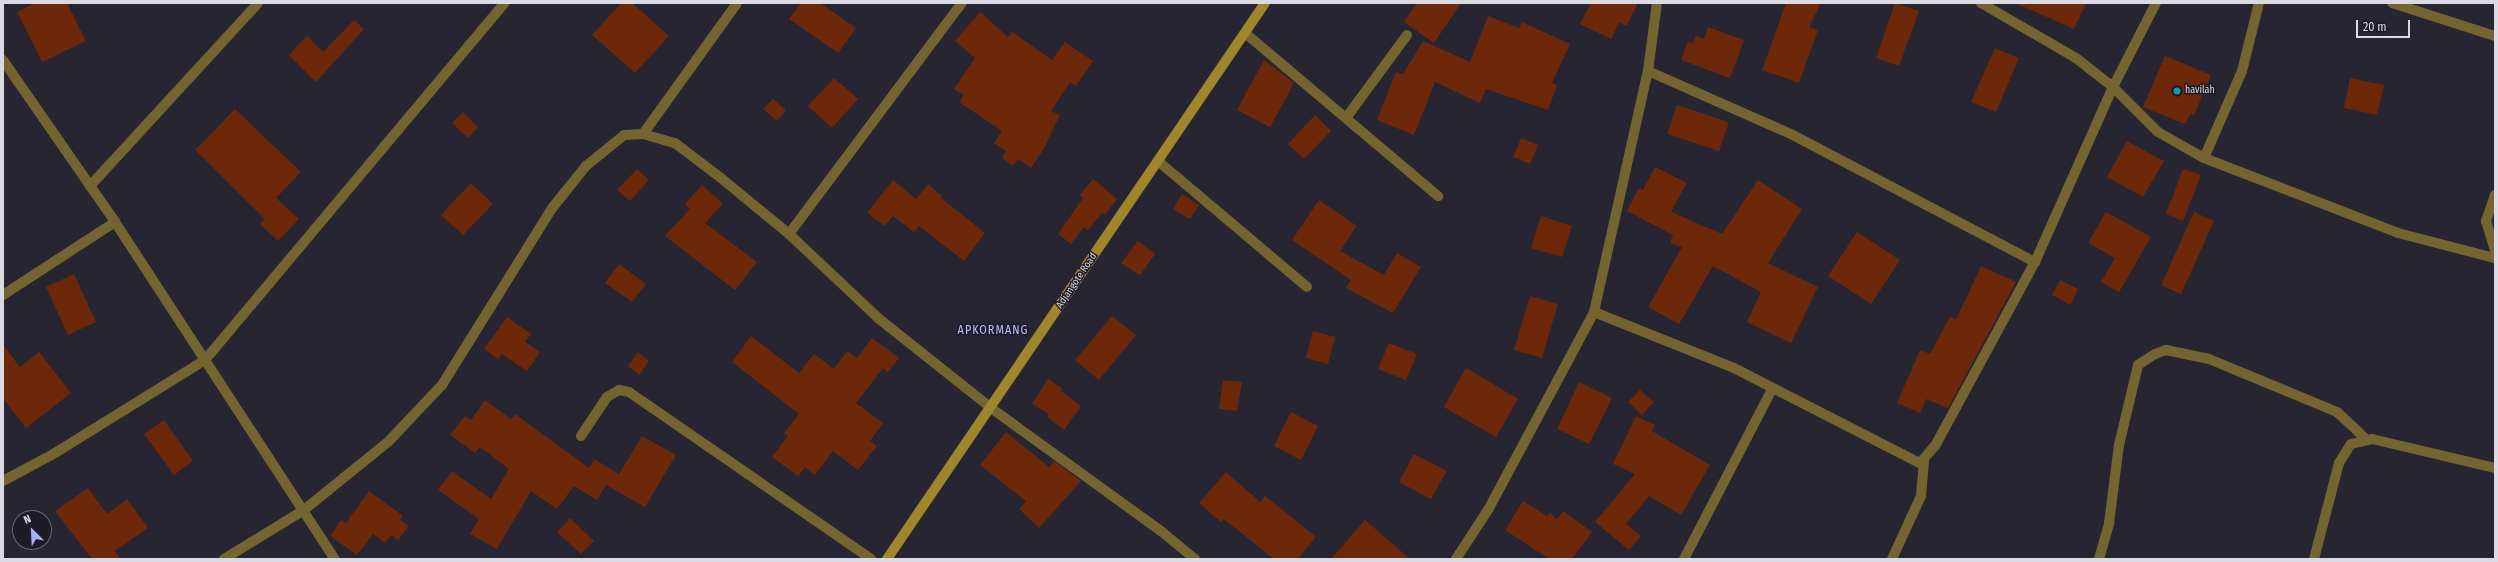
<!DOCTYPE html>
<html>
<head>
<meta charset="utf-8">
<style>
  body { margin:0 }
  #map { position:relative; width:2498px; height:562px; overflow:hidden; background:#282533; font-family:"Fira Sans Condensed",sans-serif }
  div>[style] { position:absolute }
  .building>* { inset:0; background:#6c2809 }
  .street>* { height:10px; margin:-5px; padding:0 5px; transform-origin:5px; border-radius:5px; background:#746430 }
  .secondary>* { height:10px; margin:-5px; padding:0 5px; transform-origin:5px; border-radius:5px; background:#a0862a }
  .dots>* { width:11px; height:11px; translate:-50% -50%; box-sizing:border-box; border:2px solid #1e1b29; border-radius:50% }
  span { translate:-50% -50%; white-space:nowrap; text-align:center; line-height:1.15; -webkit-text-stroke:3px #1e1b29; paint-order:stroke }
  .poi-label { font-size:10px; color:#dbd9e2 }
  .left { translate:0 -50%; text-align:left }
  .street-label { font-size:10px; color:#dbd9e2 }
  .quarter-label { font-size:12px; color:#b7c0f9; letter-spacing:1px }
  .frame { position:absolute; inset:0; border:4px solid #dbd9e2; pointer-events:none }
  .north { position:absolute; left:12px; top:510px; width:40px; height:40px; box-sizing:border-box; background:#1e1b29; border:1px solid #6a6773; border-radius:50%; rotate:336deg; font-size:11px; font-weight:700; line-height:16px; text-align:center; color:#dbd9e2 }
  .north::after { content:''; display:block; margin:auto; width:14px; height:18px; background:#a6b1fc; clip-path:polygon(50% 0,100% 100%,50% 72%,0 100%) }
  .scale { position:absolute; left:2356px; top:20px; width:54px; height:18px; box-sizing:border-box; border:2px solid #dbd9e2; border-top:0; padding-left:5px; font-size:12px; line-height:14px; white-space:nowrap; color:#dbd9e2; -webkit-text-stroke:3px #1e1b29; paint-order:stroke }
</style>
</head>
<body>
<div id="map">
  <div class="building">
    <i style="clip-path:polygon(35px 3px,67px 3px,86px 41px,42px 62px,17px 12px)"></i>
    <i style="clip-path:polygon(621px 3px,632px 3px,669px 36px,635px 73px,592px 35px)"></i>
    <i style="clip-path:polygon(801px 3px,820px 3px,856px 28px,838px 53px,789px 19px)"></i>
    <i style="clip-path:polygon(1417px 3px,1461px 3px,1434px 43px,1404px 22px)"></i>
    <i style="clip-path:polygon(1591px 3px,1638px 3px,1626px 26px,1619px 22px,1611px 39px,1580px 24px)"></i>
    <i style="clip-path:polygon(1786px 3px,1821px 3px,1809px 27px,1818px 30px,1799px 83px,1762px 70px)"></i>
    <i style="clip-path:polygon(1895px 3px,1919px 11px,1899px 66px,1876px 58px)"></i>
    <i style="clip-path:polygon(2015px 3px,2086px 3px,2074px 29px)"></i>
    <i style="clip-path:polygon(980px 12px,1008px 37px,1012px 32px,1052px 60px,1065px 42px,1093px 61px,1076px 86px,1070px 82px,1051px 111px,1060px 115px,1043px 150px,1031px 168px,1018px 159px,1013px 166px,1002px 158px,1006px 151px,994px 143px,1002px 131px,959px 102px,964px 95px,954px 89px,975px 58px,955px 41px)"></i>
    <i style="clip-path:polygon(1488px 16px,1519px 28px,1522px 22px,1570px 44px,1552px 83px,1557px 85px,1548px 110px,1486px 89px,1480px 103px,1435px 82px,1414px 135px,1377px 120px,1396px 72px,1403px 74px,1423px 41px,1470px 62px)"></i>
    <i style="clip-path:polygon(354px 20px,364px 29px,316px 82px,289px 55px,307px 36px,323px 52px)"></i>
    <i style="clip-path:polygon(1708px 27px,1744px 40px,1730px 78px,1681px 60px,1688px 42px,1693px 43px,1696px 36px,1704px 39px)"></i>
    <i style="clip-path:polygon(1995px 48px,2019px 58px,1996px 112px,1971px 102px)"></i>
    <i style="clip-path:polygon(2165px 56px,2211px 75px,2194px 115px,2191px 113px,2185px 124px,2143px 107px)"></i>
    <i style="clip-path:polygon(1264px 60px,1294px 83px,1270px 127px,1237px 110px)"></i>
    <i style="clip-path:polygon(834px 78px,858px 99px,832px 128px,808px 106px)"></i>
    <i style="clip-path:polygon(2350px 78px,2384px 85px,2377px 115px,2344px 108px)"></i>
    <i style="clip-path:polygon(773px 99px,786px 110px,777px 121px,763px 109px)"></i>
    <i style="clip-path:polygon(1677px 105px,1729px 122px,1719px 151px,1667px 134px)"></i>
    <i style="clip-path:polygon(235px 109px,301px 172px,276px 198px,299px 219px,278px 241px,260px 224px,265px 219px,195px 150px)"></i>
    <i style="clip-path:polygon(463px 112px,478px 127px,468px 138px,452px 123px)"></i>
    <i style="clip-path:polygon(1315px 115px,1331px 131px,1304px 159px,1288px 144px)"></i>
    <i style="clip-path:polygon(1521px 138px,1538px 145px,1530px 164px,1513px 157px)"></i>
    <i style="clip-path:polygon(2127px 141px,2164px 161px,2143px 197px,2107px 177px)"></i>
    <i style="clip-path:polygon(1655px 167px,1687px 183px,1671px 212px,1722px 234px,1758px 180px,1802px 209px,1768px 263px,1818px 287px,1791px 343px,1747px 322px,1761px 292px,1713px 266px,1679px 324px,1648px 307px,1682px 247px,1670px 243px,1673px 235px,1627px 211px,1639px 188px,1643px 190px)"></i>
    <i style="clip-path:polygon(637px 169px,649px 180px,630px 201px,617px 190px)"></i>
    <i style="clip-path:polygon(2183px 169px,2201px 175px,2183px 221px,2166px 214px)"></i>
    <i style="clip-path:polygon(1093px 179px,1117px 199px,1105px 215px,1102px 213px,1088px 230px,1084px 227px,1071px 244px,1058px 234px,1083px 198px,1080px 195px)"></i>
    <i style="clip-path:polygon(893px 180px,916px 199px,928px 184px,942px 196px,941px 198px,985px 233px,964px 261px,919px 226px,914px 232px,893px 216px,885px 226px,867px 213px)"></i>
    <i style="clip-path:polygon(471px 183px,493px 204px,463px 235px,441px 215px)"></i>
    <i style="clip-path:polygon(702px 185px,723px 204px,705px 223px,757px 262px,735px 290px,665px 236px,690px 209px,685px 204px)"></i>
    <i style="clip-path:polygon(1182px 194px,1199px 205px,1190px 219px,1173px 209px)"></i>
    <i style="clip-path:polygon(1319px 200px,1357px 226px,1340px 251px,1384px 275px,1397px 253px,1421px 267px,1393px 313px,1346px 288px,1351px 280px,1292px 240px)"></i>
    <i style="clip-path:polygon(2106px 212px,2151px 237px,2119px 292px,2101px 282px,2115px 258px,2088px 243px)"></i>
    <i style="clip-path:polygon(2194px 212px,2214px 221px,2181px 294px,2161px 285px)"></i>
    <i style="clip-path:polygon(1541px 216px,1572px 226px,1562px 257px,1531px 248px)"></i>
    <i style="clip-path:polygon(1857px 232px,1900px 260px,1871px 304px,1828px 276px)"></i>
    <i style="clip-path:polygon(1138px 241px,1155px 254px,1140px 275px,1121px 263px)"></i>
    <i style="clip-path:polygon(619px 264px,646px 284px,632px 302px,605px 283px)"></i>
    <i style="clip-path:polygon(1981px 266px,2016px 282px,1948px 408px,1926px 399px,1920px 413px,1897px 403px,1920px 350px,1930px 354px,1950px 317px,1956px 320px)"></i>
    <i style="clip-path:polygon(74px 274px,96px 322px,68px 335px,46px 287px)"></i>
    <i style="clip-path:polygon(2060px 280px,2078px 289px,2070px 305px,2052px 295px)"></i>
    <i style="clip-path:polygon(1530px 296px,1558px 304px,1542px 358px,1514px 350px)"></i>
    <i style="clip-path:polygon(1112px 316px,1136px 335px,1099px 380px,1075px 360px)"></i>
    <i style="clip-path:polygon(507px 317px,531px 334px,525px 342px,540px 352px,527px 371px,502px 354px,498px 359px,484px 349px)"></i>
    <i style="clip-path:polygon(1313px 331px,1335px 337px,1328px 364px,1306px 358px)"></i>
    <i style="clip-path:polygon(751px 336px,799px 373px,814px 354px,834px 369px,847px 351px,857px 358px,872px 338px,899px 358px,888px 372px,883px 368px,856px 403px,883px 423px,870px 441px,877px 446px,858px 470px,833px 451px,815px 475px,805px 467px,798px 476px,772px 457px,788px 436px,784px 433px,799px 414px,732px 362px)"></i>
    <i style="clip-path:polygon(1389px 343px,1417px 354px,1406px 380px,1378px 369px)"></i>
    <i style="clip-path:polygon(3px 345px,20px 367px,39px 352px,71px 393px,26px 428px,3px 398px)"></i>
    <i style="clip-path:polygon(638px 352px,649px 361px,639px 375px,628px 366px)"></i>
    <i style="clip-path:polygon(1466px 368px,1518px 399px,1496px 437px,1444px 407px)"></i>
    <i style="clip-path:polygon(1048px 379px,1062px 388px,1061px 391px,1081px 406px,1064px 430px,1047px 417px,1049px 414px,1032px 404px)"></i>
    <i style="clip-path:polygon(1223px 380px,1242px 382px,1237px 411px,1219px 409px)"></i>
    <i style="clip-path:polygon(1579px 382px,1612px 398px,1589px 444px,1557px 429px)"></i>
    <i style="clip-path:polygon(1640px 390px,1654px 402px,1642px 415px,1628px 402px)"></i>
    <i style="clip-path:polygon(485px 400px,511px 419px,515px 414px,589px 468px,594px 459px,619px 474px,642px 436px,676px 455px,645px 507px,606px 485px,597px 500px,574px 486px,557px 509px,531px 491px,497px 549px,470px 534px,479px 519px,438px 490px,452px 471px,491px 499px,509px 469px,480px 447px,475px 453px,450px 435px,465px 416px,471px 420px)"></i>
    <i style="clip-path:polygon(1291px 412px,1318px 426px,1301px 460px,1274px 446px)"></i>
    <i style="clip-path:polygon(1636px 416px,1655px 425px,1652px 431px,1710px 465px,1681px 515px,1649px 496px,1626px 524px,1641px 536px,1629px 550px,1595px 522px,1635px 474px,1613px 464px)"></i>
    <i style="clip-path:polygon(164px 420px,193px 461px,174px 475px,144px 434px)"></i>
    <i style="clip-path:polygon(1006px 432px,1049px 467px,1054px 461px,1081px 481px,1039px 528px,1019px 509px,1026px 501px,980px 465px)"></i>
    <i style="clip-path:polygon(1414px 454px,1447px 471px,1431px 499px,1399px 482px)"></i>
    <i style="clip-path:polygon(1226px 472px,1260px 502px,1265px 496px,1316px 537px,1298px 559px,1274px 559px,1224px 519px,1221px 522px,1199px 503px)"></i>
    <i style="clip-path:polygon(88px 488px,107px 514px,127px 499px,148px 528px,115px 551px,121px 559px,92px 559px,55px 511px)"></i>
    <i style="clip-path:polygon(369px 491px,403px 516px,400px 520px,409px 526px,398px 540px,391px 535px,385px 543px,373px 534px,357px 555px,330px 536px,341px 520px,346px 523px)"></i>
    <i style="clip-path:polygon(1523px 501px,1547px 516px,1550px 513px,1557px 519px,1563px 511px,1592px 532px,1572px 559px,1549px 559px,1505px 530px)"></i>
    <i style="clip-path:polygon(570px 518px,594px 541px,581px 554px,557px 532px)"></i>
    <i style="clip-path:polygon(1365px 520px,1410px 559px,1331px 559px)"></i>
  </div>
  <div class="street">
    <i style="left:1981px;top:3px;width:110px;rotate:30.1deg"></i>
    <i style="left:2076px;top:58px;width:47px;rotate:38.1deg"></i>
    <i style="left:2113px;top:87px;width:64px;rotate:45deg"></i>
    <i style="left:2158px;top:132px;width:53px;rotate:29.5deg"></i>
    <i style="left:2204px;top:158px;width:208px;rotate:21.1deg"></i>
    <i style="left:2398px;top:233px;width:100px;rotate:14.5deg"></i>
    <i style="left:2392px;top:3px;width:108px;rotate:17.8deg"></i>
    <i style="left:1245px;top:33px;width:253px;rotate:40.2deg"></i>
    <i style="left:3px;top:60px;width:197px;rotate:55.3deg"></i>
    <i style="left:115px;top:222px;width:402px;rotate:56.9deg"></i>
    <i style="left:1648px;top:71px;width:156px;rotate:23.8deg"></i>
    <i style="left:1791px;top:134px;width:276px;rotate:27.7deg"></i>
    <i style="left:1346px;top:118px;width:103px;rotate:-53.7deg"></i>
    <i style="left:643px;top:134px;width:161px;rotate:-54.3deg"></i>
    <i style="left:2204px;top:158px;width:95px;rotate:-66.4deg"></i>
    <i style="left:2242px;top:71px;width:70px;rotate:-76deg"></i>
    <i style="left:1158px;top:161px;width:195px;rotate:40.2deg"></i>
    <i style="left:90px;top:186px;width:248px;rotate:-47.4deg"></i>
    <i style="left:2495px;top:195px;width:28px;rotate:109deg"></i>
    <i style="left:2486px;top:221px;width:31px;rotate:73deg"></i>
    <i style="left:789px;top:234px;width:289px;rotate:-53.2deg"></i>
    <i style="left:3px;top:295px;width:134px;rotate:-33.1deg"></i>
    <i style="left:1594px;top:312px;width:151px;rotate:21.8deg"></i>
    <i style="left:1734px;top:368px;width:209px;rotate:27.1deg"></i>
    <i style="left:1920px;top:463px;width:23px;rotate:-49deg"></i>
    <i style="left:1935px;top:446px;width:209px;rotate:-61.5deg"></i>
    <i style="left:2035px;top:262px;width:192px;rotate:-66deg"></i>
    <i style="left:2113px;top:87px;width:94px;rotate:-62.9deg"></i>
    <i style="left:581px;top:436px;width:47px;rotate:-56.3deg"></i>
    <i style="left:607px;top:397px;width:14px;rotate:-30deg"></i>
    <i style="left:619px;top:390px;width:10px;rotate:11deg"></i>
    <i style="left:629px;top:392px;width:294px;rotate:34.6deg"></i>
    <i style="left:3px;top:481px;width:59px;rotate:-28.3deg"></i>
    <i style="left:55px;top:453px;width:176px;rotate:-31.8deg"></i>
    <i style="left:205px;top:360px;width:466px;rotate:-50deg"></i>
    <i style="left:224px;top:559px;width:94px;rotate:-31.5deg"></i>
    <i style="left:304px;top:510px;width:109px;rotate:-39.1deg"></i>
    <i style="left:389px;top:441px;width:77px;rotate:-46.6deg"></i>
    <i style="left:442px;top:385px;width:210px;rotate:-58.1deg"></i>
    <i style="left:553px;top:207px;width:53px;rotate:-51.2deg"></i>
    <i style="left:586px;top:166px;width:49px;rotate:-39.2deg"></i>
    <i style="left:624px;top:135px;width:19px;rotate:-3deg"></i>
    <i style="left:643px;top:134px;width:33px;rotate:16deg"></i>
    <i style="left:675px;top:143px;width:58px;rotate:37.3deg"></i>
    <i style="left:721px;top:178px;width:88px;rotate:39.5deg"></i>
    <i style="left:789px;top:234px;width:122px;rotate:43.3deg"></i>
    <i style="left:878px;top:318px;width:144px;rotate:38.5deg"></i>
    <i style="left:991px;top:408px;width:210px;rotate:35.9deg"></i>
    <i style="left:1161px;top:531px;width:44px;rotate:39.5deg"></i>
    <i style="left:1456px;top:559px;width:59px;rotate:-56.9deg"></i>
    <i style="left:1488px;top:510px;width:225px;rotate:-61.8deg"></i>
    <i style="left:1594px;top:312px;width:247px;rotate:-77.4deg"></i>
    <i style="left:1648px;top:71px;width:69px;rotate:-82.5deg"></i>
    <i style="left:1684px;top:559px;width:191px;rotate:-62.6deg"></i>
    <i style="left:1892px;top:559px;width:69px;rotate:-65.3deg"></i>
    <i style="left:1921px;top:496px;width:35px;rotate:-85deg"></i>
    <i style="left:2099px;top:559px;width:37px;rotate:-74deg"></i>
    <i style="left:2109px;top:523px;width:79px;rotate:-82.7deg"></i>
    <i style="left:2119px;top:445px;width:82px;rotate:-76.6deg"></i>
    <i style="left:2138px;top:365px;width:20px;rotate:-33deg"></i>
    <i style="left:2155px;top:354px;width:12px;rotate:-20deg"></i>
    <i style="left:2166px;top:350px;width:44px;rotate:11.8deg"></i>
    <i style="left:2209px;top:359px;width:139px;rotate:22.5deg"></i>
    <i style="left:2337px;top:412px;width:41px;rotate:43deg"></i>
    <i style="left:2314px;top:559px;width:99px;rotate:-75.4deg"></i>
    <i style="left:2339px;top:463px;width:22px;rotate:-58deg"></i>
    <i style="left:2351px;top:444px;width:22px;rotate:-13deg"></i>
    <i style="left:2372px;top:439px;width:126px;rotate:13.3deg"></i>
  </div>
  <div class="secondary">
    <i style="left:887px;top:559px;width:672px;rotate:-55.79deg"></i>
  </div>
  <div class="dots">
    <i style="left:2177px;top:91px;background:#0f9aa8"></i>
  </div>
  <div class="poi-label">
    <span class="left" style="left:2185px;top:91px">havilah</span>
  </div>
  <div class="street-label">
    <span style="left:1077px;top:281px;rotate:-56deg">Adjangote Road</span>
  </div>
  <div class="quarter-label">
    <span style="left:993px;top:331px">APKORMANG</span>
  </div>
  <div class="frame"></div>
  <div class="north">N</div>
  <div class="scale">20 m</div>
</div>
</body>
</html>
